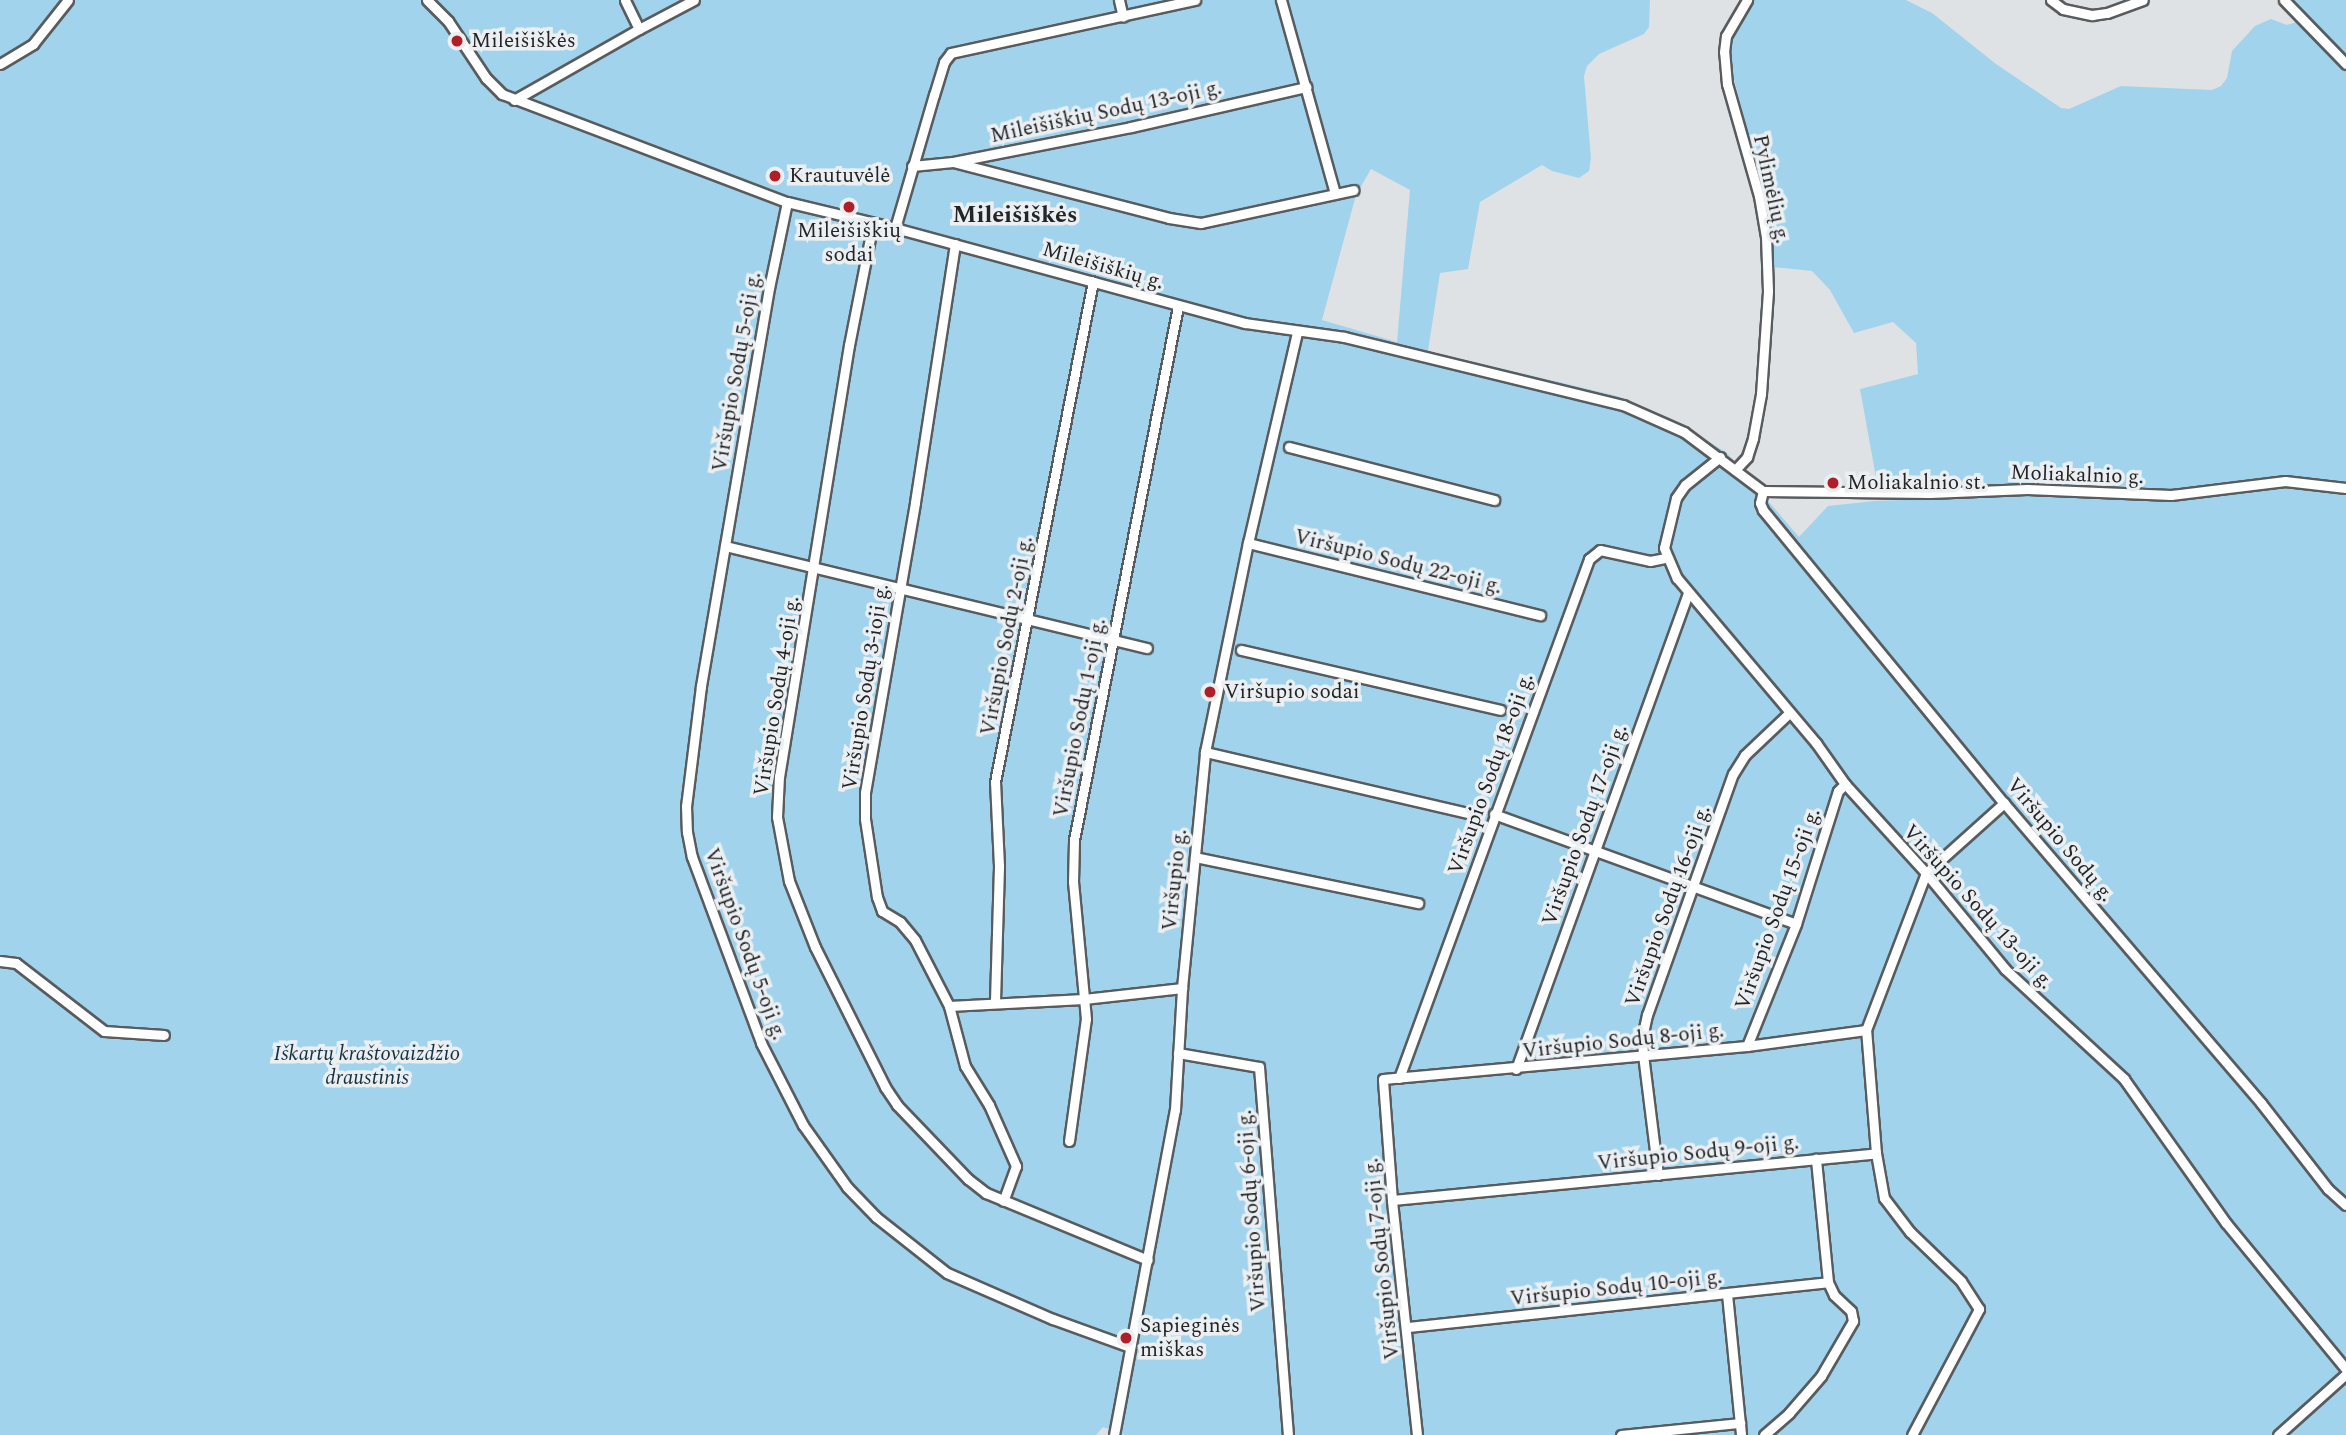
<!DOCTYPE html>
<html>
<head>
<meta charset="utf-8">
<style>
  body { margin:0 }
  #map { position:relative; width:2346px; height:1435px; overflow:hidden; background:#dee2e4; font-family:Spectral,serif }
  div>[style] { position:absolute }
  .green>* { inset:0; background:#a1d4ec }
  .roads { filter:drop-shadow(2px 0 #595c5e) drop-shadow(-2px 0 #595c5e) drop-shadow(0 2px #595c5e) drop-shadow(0 -2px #595c5e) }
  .street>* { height:9px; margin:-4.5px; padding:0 4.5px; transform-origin:4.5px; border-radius:4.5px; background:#fff }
  .dots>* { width:19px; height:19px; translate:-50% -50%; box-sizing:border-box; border:4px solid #ebeff2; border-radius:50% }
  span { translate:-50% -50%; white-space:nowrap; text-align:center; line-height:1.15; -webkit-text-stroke:7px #ebeff2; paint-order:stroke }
  .poi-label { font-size:21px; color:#232425 }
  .left { translate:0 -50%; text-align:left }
  .street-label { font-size:21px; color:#232425 }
  .park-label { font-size:21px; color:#13313e; font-style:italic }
  .quarter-label { font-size:24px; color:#232425; font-weight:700 }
</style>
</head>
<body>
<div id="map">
  <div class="green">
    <i style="clip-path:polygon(evenodd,0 0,1650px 0,1649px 27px,1644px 34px,1599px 54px,1587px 66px,1584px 76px,1591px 158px,1589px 171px,1579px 178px,1552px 171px,1542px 165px,1480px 202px,1468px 269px,1440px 273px,1428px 351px,1617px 396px,1674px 420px,1727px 453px,1799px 537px,1828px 506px,1874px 501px,1984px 497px,1981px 481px,1877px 483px,1860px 389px,1918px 374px,1916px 343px,1893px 322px,1854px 333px,1830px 290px,1812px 271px,1772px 267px,1763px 190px,1729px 60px,1732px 36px,1740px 16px,1753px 0,1906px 0,1932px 13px,1996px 64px,2061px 108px,2069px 109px,2121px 86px,2212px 90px,2221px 86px,2227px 78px,2232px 51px,2255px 26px,2271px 19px,2287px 25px,2300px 21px,2300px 8px,2293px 0,2346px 0,2346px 1435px,1125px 1435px,1103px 1427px,1096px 1435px,0 1435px,0 0,1371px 169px,1410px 190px,1397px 342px,1322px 320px,1356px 195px,1371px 169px)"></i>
  </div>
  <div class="roads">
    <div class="street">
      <i style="left:427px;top:0;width:30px;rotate:45deg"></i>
      <i style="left:448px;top:21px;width:69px;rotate:56.3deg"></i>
      <i style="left:486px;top:78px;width:23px;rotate:45deg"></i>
      <i style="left:502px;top:94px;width:305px;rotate:20.8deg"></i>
      <i style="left:787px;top:202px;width:111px;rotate:13.5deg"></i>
      <i style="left:895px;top:228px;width:363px;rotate:15.2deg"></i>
      <i style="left:1245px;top:323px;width:100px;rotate:8deg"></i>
      <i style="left:1344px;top:337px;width:287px;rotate:13.7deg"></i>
      <i style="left:1623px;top:405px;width:67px;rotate:23.9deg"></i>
      <i style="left:1684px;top:432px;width:99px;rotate:36.8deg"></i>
      <i style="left:1763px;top:491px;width:167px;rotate:0.7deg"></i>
      <i style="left:1930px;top:493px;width:97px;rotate:-2.4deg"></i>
      <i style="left:2027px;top:489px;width:144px;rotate:2.4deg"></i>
      <i style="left:2171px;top:495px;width:115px;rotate:-7deg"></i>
      <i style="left:2285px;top:481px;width:61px;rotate:6.5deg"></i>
      <i style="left:1119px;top:0;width:17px;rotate:77deg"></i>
      <i style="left:1281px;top:0;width:201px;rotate:74.4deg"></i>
      <i style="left:2051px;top:0;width:15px;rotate:37deg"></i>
      <i style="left:2063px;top:9px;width:30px;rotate:12deg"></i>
      <i style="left:2092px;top:15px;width:15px;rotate:-8deg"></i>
      <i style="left:2107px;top:13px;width:38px;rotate:-20deg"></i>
      <i style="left:2284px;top:0;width:89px;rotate:45.9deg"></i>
      <i style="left:639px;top:29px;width:62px;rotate:-27.8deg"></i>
      <i style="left:0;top:64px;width:39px;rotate:-31deg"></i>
      <i style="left:33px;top:44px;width:56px;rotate:-51.5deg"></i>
      <i style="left:514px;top:100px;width:144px;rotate:-29.6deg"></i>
      <i style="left:639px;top:29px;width:32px;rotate:-116deg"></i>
      <i style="left:953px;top:162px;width:223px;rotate:14.5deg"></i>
      <i style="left:1169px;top:218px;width:32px;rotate:9deg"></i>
      <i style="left:1201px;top:223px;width:156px;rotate:-12.2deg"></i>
      <i style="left:912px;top:166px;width:41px;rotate:-5.6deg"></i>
      <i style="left:953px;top:162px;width:181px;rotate:-11.1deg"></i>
      <i style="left:1131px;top:127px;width:180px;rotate:-12.9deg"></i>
      <i style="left:787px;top:202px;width:88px;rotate:101.8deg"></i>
      <i style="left:769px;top:288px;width:404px;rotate:99.7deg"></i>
      <i style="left:701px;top:686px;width:121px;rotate:97.1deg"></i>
      <i style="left:686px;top:806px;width:26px;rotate:88deg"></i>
      <i style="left:687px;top:832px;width:25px;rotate:79deg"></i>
      <i style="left:692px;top:857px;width:198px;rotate:69.6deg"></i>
      <i style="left:761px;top:1043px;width:92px;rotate:62.9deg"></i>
      <i style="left:803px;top:1125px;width:76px;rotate:54.6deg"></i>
      <i style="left:847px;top:1187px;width:42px;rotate:46deg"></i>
      <i style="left:876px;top:1217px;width:90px;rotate:38.3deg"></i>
      <i style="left:947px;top:1273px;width:116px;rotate:23.5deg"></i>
      <i style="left:1053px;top:1319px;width:82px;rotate:20deg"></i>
      <i style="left:873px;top:223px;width:124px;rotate:101.1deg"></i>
      <i style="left:849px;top:345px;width:437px;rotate:99.2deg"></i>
      <i style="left:779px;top:776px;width:41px;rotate:92.8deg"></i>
      <i style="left:777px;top:817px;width:65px;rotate:79.4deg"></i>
      <i style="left:789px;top:881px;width:71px;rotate:68.5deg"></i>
      <i style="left:815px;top:947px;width:157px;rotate:63.4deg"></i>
      <i style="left:885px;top:1087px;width:22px;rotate:56deg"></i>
      <i style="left:897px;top:1105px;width:103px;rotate:46.2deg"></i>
      <i style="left:968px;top:1179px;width:23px;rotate:38deg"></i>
      <i style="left:986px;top:1193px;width:175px;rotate:22.5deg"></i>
      <i style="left:895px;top:228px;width:139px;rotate:-73.7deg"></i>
      <i style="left:934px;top:95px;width:34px;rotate:-73deg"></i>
      <i style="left:944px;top:62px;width:11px;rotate:-52deg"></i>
      <i style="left:951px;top:53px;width:250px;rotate:-12.3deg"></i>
      <i style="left:955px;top:244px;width:262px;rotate:98.8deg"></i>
      <i style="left:915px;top:503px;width:294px;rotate:99.8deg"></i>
      <i style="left:865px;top:793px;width:26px;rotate:90deg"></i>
      <i style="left:865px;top:819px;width:79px;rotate:81.3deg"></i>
      <i style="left:877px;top:897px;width:15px;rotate:70deg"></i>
      <i style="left:882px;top:911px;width:21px;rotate:31deg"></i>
      <i style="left:900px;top:922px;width:23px;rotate:50deg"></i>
      <i style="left:915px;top:940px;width:74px;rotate:62.7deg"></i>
      <i style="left:949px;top:1006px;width:135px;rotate:-3deg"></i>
      <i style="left:1084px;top:999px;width:99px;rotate:-6.4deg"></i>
      <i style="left:1289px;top:447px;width:212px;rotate:14.5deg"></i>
      <i style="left:1720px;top:457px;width:45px;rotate:141.3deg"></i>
      <i style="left:1685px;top:485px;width:16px;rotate:125deg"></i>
      <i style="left:1676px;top:498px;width:51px;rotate:103.5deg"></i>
      <i style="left:1664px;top:548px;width:33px;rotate:67deg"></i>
      <i style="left:1677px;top:578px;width:216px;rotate:49.9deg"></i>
      <i style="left:1816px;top:743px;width:50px;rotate:54.7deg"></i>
      <i style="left:1845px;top:784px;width:120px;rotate:47.7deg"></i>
      <i style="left:1926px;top:873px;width:124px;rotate:50.5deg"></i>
      <i style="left:2005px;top:969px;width:162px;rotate:42.7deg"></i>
      <i style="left:2124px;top:1079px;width:176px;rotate:54.7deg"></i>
      <i style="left:2226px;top:1223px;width:189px;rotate:50.6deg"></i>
      <i style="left:1735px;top:470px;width:18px;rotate:-47deg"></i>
      <i style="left:1747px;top:457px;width:20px;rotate:-72deg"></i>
      <i style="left:1753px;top:438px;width:45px;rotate:-79.7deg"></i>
      <i style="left:1761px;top:394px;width:103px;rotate:-86.1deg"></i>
      <i style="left:1768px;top:291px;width:54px;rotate:-92.1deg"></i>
      <i style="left:1766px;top:237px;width:42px;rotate:-99.7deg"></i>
      <i style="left:1759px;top:196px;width:116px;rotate:-105.9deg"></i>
      <i style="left:1727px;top:84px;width:32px;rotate:-95deg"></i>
      <i style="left:1724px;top:52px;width:16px;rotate:-83deg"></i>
      <i style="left:1726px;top:36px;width:42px;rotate:-59.7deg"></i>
      <i style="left:1763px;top:491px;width:12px;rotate:104deg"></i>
      <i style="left:1760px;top:503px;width:8px;rotate:67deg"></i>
      <i style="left:1763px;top:510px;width:379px;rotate:50.6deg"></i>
      <i style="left:2004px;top:803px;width:395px;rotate:49.4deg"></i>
      <i style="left:2261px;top:1103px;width:109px;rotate:52.1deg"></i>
      <i style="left:2328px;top:1189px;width:24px;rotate:42deg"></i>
      <i style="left:1248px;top:543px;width:301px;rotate:13.9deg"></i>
      <i style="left:725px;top:546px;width:434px;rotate:13.6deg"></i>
      <i style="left:1241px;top:650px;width:266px;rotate:13deg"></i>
      <i style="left:1205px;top:752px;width:269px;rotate:13.1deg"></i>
      <i style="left:1494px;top:814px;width:321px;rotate:20deg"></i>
      <i style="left:1195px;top:857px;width:228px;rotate:11.7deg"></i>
      <i style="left:0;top:961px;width:16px;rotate:7deg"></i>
      <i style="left:16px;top:963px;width:111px;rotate:37.7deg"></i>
      <i style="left:104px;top:1031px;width:60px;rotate:3.8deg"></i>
      <i style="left:995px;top:1001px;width:135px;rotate:-88.3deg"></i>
      <i style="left:999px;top:866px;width:84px;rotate:-92.7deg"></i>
      <i style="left:995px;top:782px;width:510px;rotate:-78.93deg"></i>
      <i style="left:949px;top:1006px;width:62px;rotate:75.1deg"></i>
      <i style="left:965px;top:1066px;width:46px;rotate:58.4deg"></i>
      <i style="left:989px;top:1105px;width:67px;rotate:66.1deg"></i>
      <i style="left:1016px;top:1166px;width:37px;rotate:110deg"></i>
      <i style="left:1747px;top:1046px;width:131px;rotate:-68.1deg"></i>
      <i style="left:1796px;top:924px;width:139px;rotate:-72.5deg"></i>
      <i style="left:1838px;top:791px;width:10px;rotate:-45deg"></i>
      <i style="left:1178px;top:1053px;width:82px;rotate:9.8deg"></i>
      <i style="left:1259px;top:1067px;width:369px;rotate:85.5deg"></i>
      <i style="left:1516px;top:1069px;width:506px;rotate:-70.13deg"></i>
      <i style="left:1399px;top:1078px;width:553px;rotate:-69.89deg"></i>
      <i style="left:1589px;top:559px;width:14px;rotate:-39deg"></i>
      <i style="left:1600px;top:550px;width:51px;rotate:12.4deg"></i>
      <i style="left:1650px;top:561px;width:16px;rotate:-11deg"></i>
      <i style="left:1069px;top:1141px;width:123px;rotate:-82.1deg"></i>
      <i style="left:1086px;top:1019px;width:138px;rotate:-95.4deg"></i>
      <i style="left:1073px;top:882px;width:42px;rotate:-88.6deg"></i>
      <i style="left:1074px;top:840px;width:544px;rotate:-78.98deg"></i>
      <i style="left:1658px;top:1175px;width:121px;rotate:-97.1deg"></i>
      <i style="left:1643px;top:1055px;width:17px;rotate:-93deg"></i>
      <i style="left:1642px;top:1038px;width:24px;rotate:-78deg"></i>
      <i style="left:1647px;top:1015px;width:256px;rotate:-70.4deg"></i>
      <i style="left:1733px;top:774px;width:22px;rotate:-58deg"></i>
      <i style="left:1745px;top:755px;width:59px;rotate:-43.6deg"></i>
      <i style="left:1392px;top:1200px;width:486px;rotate:-5.5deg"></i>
      <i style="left:1727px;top:1294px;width:142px;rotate:84.3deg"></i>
      <i style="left:1408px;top:1327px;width:422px;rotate:-6.1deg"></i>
      <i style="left:1114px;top:1435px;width:331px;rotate:-79.4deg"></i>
      <i style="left:1175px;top:1110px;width:122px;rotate:-86.7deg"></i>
      <i style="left:1182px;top:988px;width:237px;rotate:-84.4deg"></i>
      <i style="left:1205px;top:752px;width:213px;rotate:-78.4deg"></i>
      <i style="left:1248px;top:543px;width:216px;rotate:-76.9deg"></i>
      <i style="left:1417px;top:1435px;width:236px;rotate:-96.1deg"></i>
      <i style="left:1392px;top:1200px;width:121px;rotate:-94.3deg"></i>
      <i style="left:1383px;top:1079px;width:365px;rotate:-5.2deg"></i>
      <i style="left:1747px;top:1046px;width:120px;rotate:-7.7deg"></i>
      <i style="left:1621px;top:1435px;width:120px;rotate:-5.8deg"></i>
      <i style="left:1764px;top:1435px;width:33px;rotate:-41deg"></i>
      <i style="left:1789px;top:1413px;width:49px;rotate:-49.1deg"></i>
      <i style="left:1821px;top:1376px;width:64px;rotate:-59.8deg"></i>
      <i style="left:1853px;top:1321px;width:10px;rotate:-101deg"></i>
      <i style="left:1851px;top:1311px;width:23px;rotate:-137deg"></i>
      <i style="left:1834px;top:1295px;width:14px;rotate:-115deg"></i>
      <i style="left:1828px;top:1282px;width:124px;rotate:-95.6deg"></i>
      <i style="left:1912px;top:1435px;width:143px;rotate:-62deg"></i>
      <i style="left:1979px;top:1309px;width:33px;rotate:-123deg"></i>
      <i style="left:1961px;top:1281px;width:71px;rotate:-136.1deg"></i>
      <i style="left:1910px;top:1232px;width:43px;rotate:-127.4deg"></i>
      <i style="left:1884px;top:1198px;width:46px;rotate:-100.1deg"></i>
      <i style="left:1876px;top:1153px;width:123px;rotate:-94.6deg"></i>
      <i style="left:1866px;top:1030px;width:168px;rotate:-69.1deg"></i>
      <i style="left:1926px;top:873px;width:105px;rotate:-41.9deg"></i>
      <i style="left:2278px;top:1435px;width:91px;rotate:-41.9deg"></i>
    </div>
  </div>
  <div class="dots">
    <i style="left:457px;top:41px;background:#b01e27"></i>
    <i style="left:775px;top:176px;background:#b01e27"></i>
    <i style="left:849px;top:207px;background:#b01e27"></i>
    <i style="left:1833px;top:483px;background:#b01e27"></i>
    <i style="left:1210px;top:692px;background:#b01e27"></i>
    <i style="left:1126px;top:1338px;background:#b01e27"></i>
  </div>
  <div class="poi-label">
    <span class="left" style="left:471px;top:41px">Mileišiškės</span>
    <span class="left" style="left:789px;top:176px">Krautuvėlė</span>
    <span style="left:849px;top:243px">Mileišiškių<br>sodai</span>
    <span class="left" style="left:1847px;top:483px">Moliakalnio st.</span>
    <span class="left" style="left:1224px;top:692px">Viršupio sodai</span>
    <span class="left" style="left:1140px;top:1338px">Sapieginės<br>miškas</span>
  </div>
  <div class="street-label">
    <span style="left:1106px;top:112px;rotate:-12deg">Mileišiškių Sodų 13-oji g.</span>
    <span style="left:1771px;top:189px;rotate:78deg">Pylimėlių g.</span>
    <span style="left:1103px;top:266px;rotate:16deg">Mileišiškių g.</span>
    <span style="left:737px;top:372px;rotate:-80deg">Viršupio Sodų 5-oji g.</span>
    <span style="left:2077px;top:475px;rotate:2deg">Moliakalnio g.</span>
    <span style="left:1398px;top:562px;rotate:14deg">Viršupio Sodų 22-oji g.</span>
    <span style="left:1007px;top:636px;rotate:-79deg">Viršupio Sodų 2-oji g.</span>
    <span style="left:866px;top:687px;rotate:-81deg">Viršupio Sodų 3-ioji g.</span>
    <span style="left:777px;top:696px;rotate:-81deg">Viršupio Sodų 4-oji g.</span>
    <span style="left:1080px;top:718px;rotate:-79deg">Viršupio Sodų 1-oji g.</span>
    <span style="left:1491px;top:774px;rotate:-70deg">Viršupio Sodų 18-oji g.</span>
    <span style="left:1585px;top:825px;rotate:-70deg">Viršupio Sodų 17-oji g.</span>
    <span style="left:2060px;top:840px;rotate:50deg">Viršupio Sodų g.</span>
    <span style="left:1175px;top:880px;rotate:-84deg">Viršupio g.</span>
    <span style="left:1668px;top:906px;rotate:-70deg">Viršupio Sodų 16-oji g.</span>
    <span style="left:1978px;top:907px;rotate:48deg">Viršupio Sodų 13-oji g.</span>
    <span style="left:1778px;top:909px;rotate:-70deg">Viršupio Sodų 15-oji g.</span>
    <span style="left:745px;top:944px;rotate:70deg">Viršupio Sodų 5-oji g.</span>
    <span style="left:1623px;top:1041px;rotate:-6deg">Viršupio Sodų 8-oji g.</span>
    <span style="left:1698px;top:1153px;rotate:-6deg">Viršupio Sodų 9-oji g.</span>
    <span style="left:1252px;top:1211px;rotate:-94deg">Viršupio Sodų 6-oji g.</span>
    <span style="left:1382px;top:1259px;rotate:-96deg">Viršupio Sodų 7-oji g.</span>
    <span style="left:1616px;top:1288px;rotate:-6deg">Viršupio Sodų 10-oji g.</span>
  </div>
  <div class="park-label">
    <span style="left:367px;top:1066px">Iškartų kraštovaizdžio<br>draustinis</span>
  </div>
  <div class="quarter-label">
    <span style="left:1015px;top:216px">Mileišiškės</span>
  </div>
</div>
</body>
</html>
